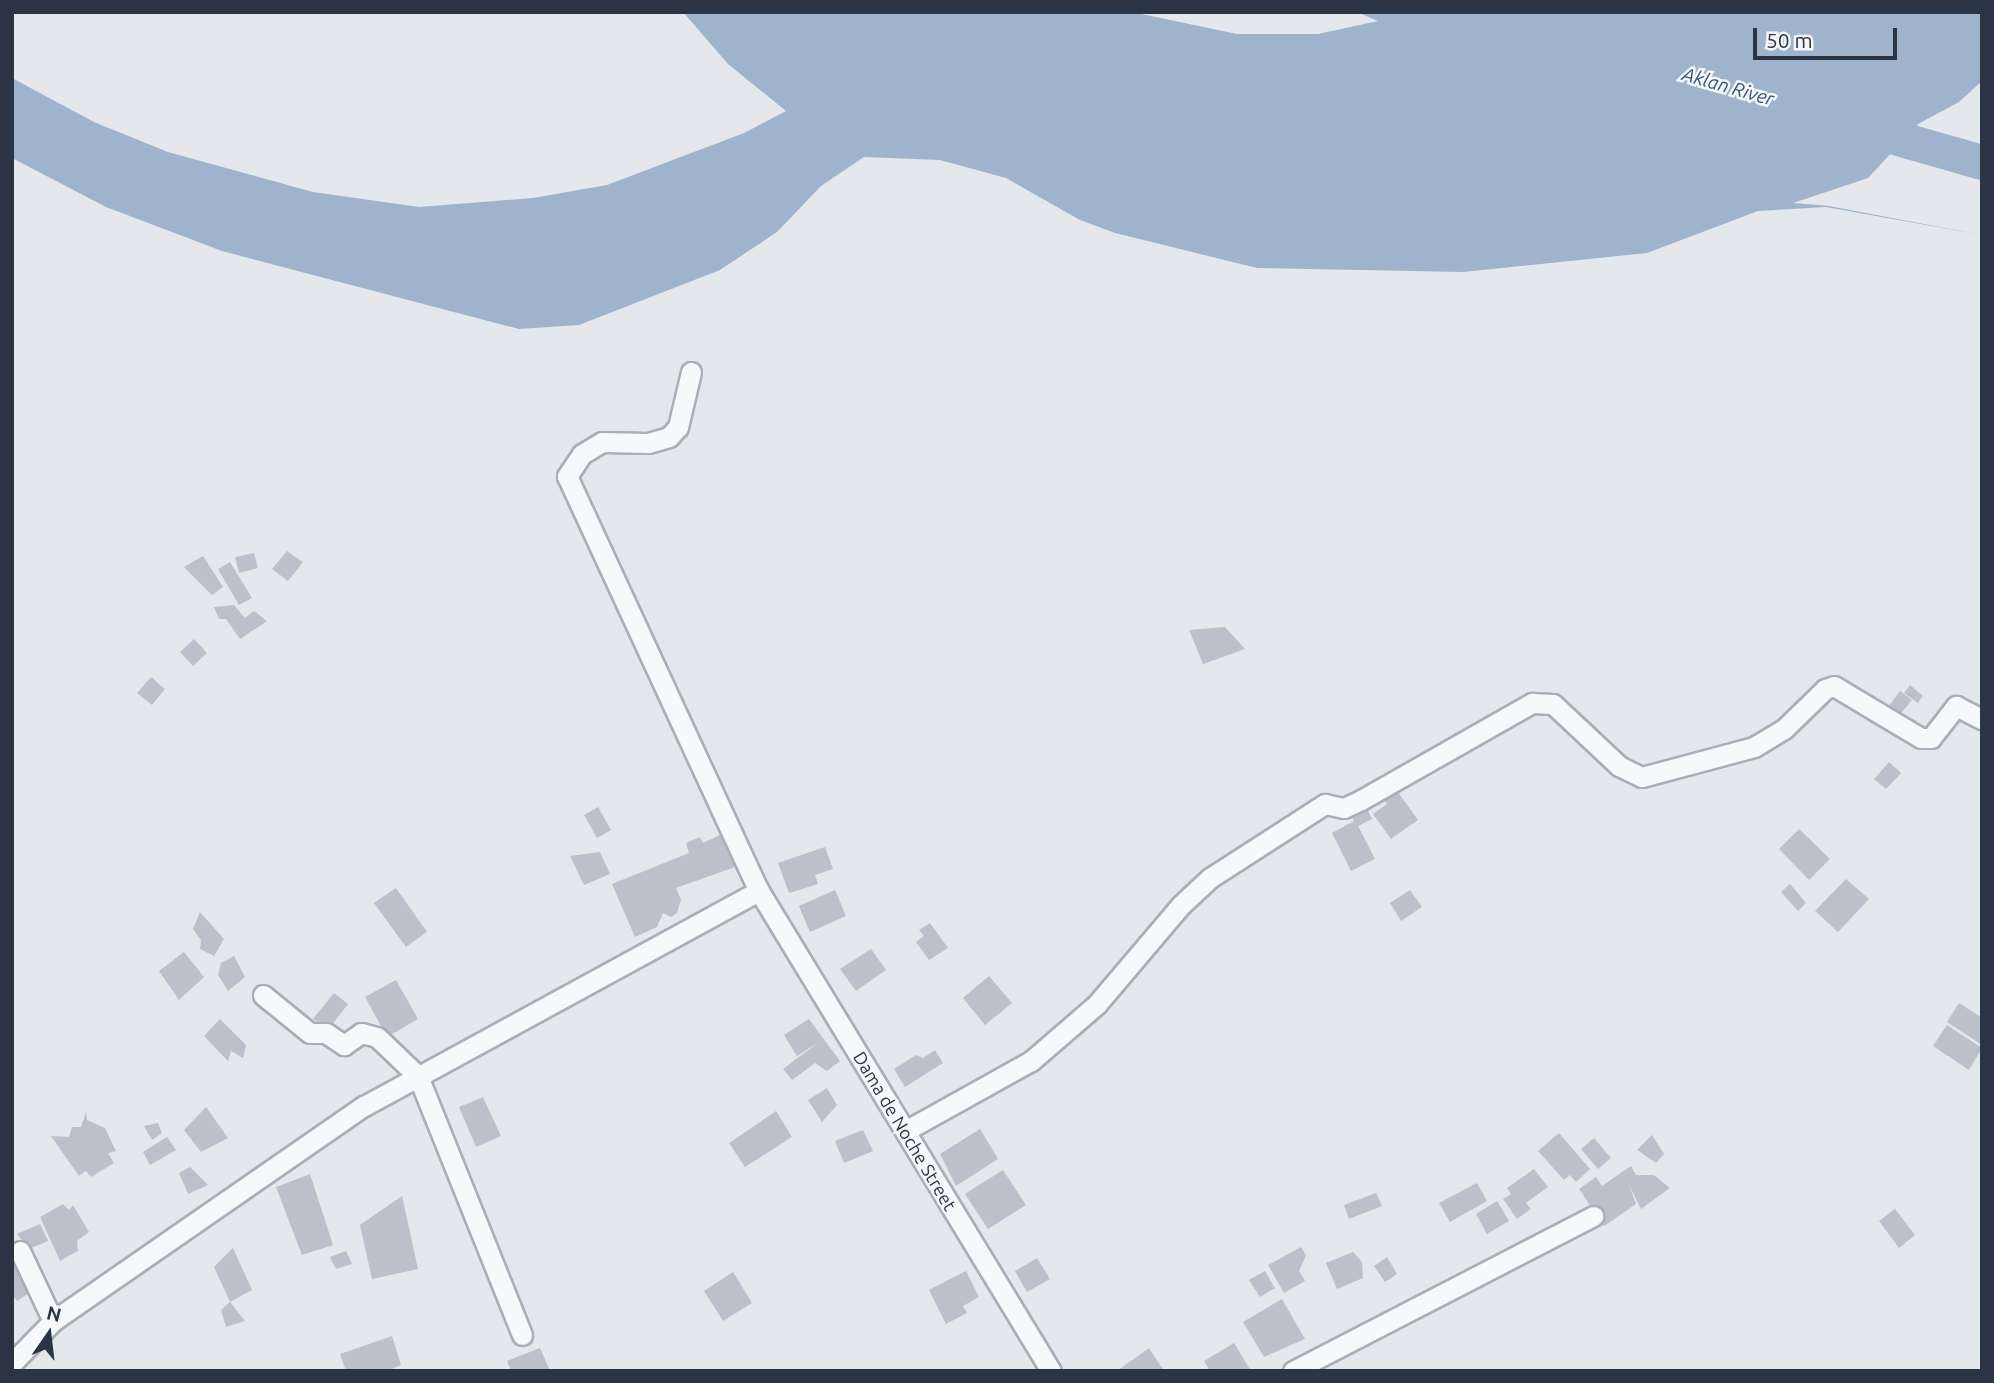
<!DOCTYPE html>
<html>
<head>
<meta charset="utf-8">
<style>
  body { margin:0 }
  #map { position:relative; width:1994px; height:1383px; overflow:hidden; background:#e4e7ec; font-family:Ubuntu,sans-serif }
  div>[style] { position:absolute }
  .water>* { inset:0; background:#9fb4cc }
  .river>* { height:35px; margin:-17.5px; padding:0 17.5px; transform-origin:17.5px; border-radius:17.5px; background:#9fb4cc }
  .building>* { inset:0; background:#bbc0ca }
  .roads { filter:drop-shadow(2px 0 #a9aeb7) drop-shadow(-2px 0 #a9aeb7) drop-shadow(0 2px #a9aeb7) drop-shadow(0 -2px #a9aeb7) }
  .minor>* { height:19px; margin:-9.5px; padding:0 9.5px; transform-origin:9.5px; border-radius:9.5px; background:#f7f8fa }
  span { translate:-50% -50%; white-space:nowrap; text-align:center; line-height:1.15; -webkit-text-stroke:5px #f4f6f9; paint-order:stroke }
  .street-label { font-size:18px; color:#2b3445 }
  .water-label { font-size:19px; color:#34527a; font-style:italic }
  .frame { position:absolute; inset:0; border:14px solid #2b3445; pointer-events:none }
  .north { position:absolute; left:14px; top:1299px; width:70px; height:70px; -webkit-text-stroke:5px #f4f6f9; paint-order:stroke; rotate:14deg; font-size:19px; font-weight:700; line-height:28px; text-align:center; color:#2b3445 }
  .north::after { content:''; display:block; margin:auto; width:24px; height:32px; background:#2b3445; clip-path:polygon(50% 0,100% 100%,50% 72%,0 100%) }
  .scale { position:absolute; left:1753px; top:28px; width:144px; height:32px; box-sizing:border-box; border:4px solid #2b3445; border-top:0; padding-left:9px; font-size:21px; line-height:24px; white-space:nowrap; color:#2b3445; -webkit-text-stroke:5px #f4f6f9; paint-order:stroke }
</style>
</head>
<body>
<div id="map">
  <div class="water">
    <i style="clip-path:polygon(683px 12px,1132px 12px,1237px 34px,1318px 34px,1378px 21px,1357px 12px,1982px 12px,1982px 81px,1959px 102px,1918px 124px,1868px 178px,1793px 203px,1829px 206px,1982px 235px,1826px 207px,1758px 211px,1647px 253px,1463px 272px,1257px 268px,1115px 233px,1080px 220px,1006px 178px,940px 160px,864px 157px,821px 186px,777px 232px,720px 270px,579px 325px,519px 329px,222px 251px,106px 207px,12px 158px,12px 78px,94px 122px,168px 152px,313px 192px,419px 207px,533px 198px,607px 185px,744px 133px,786px 111px,728px 64px)"></i>
  </div>
  <div class="river">
    <i style="left:1859px;top:127px;width:128px;rotate:15.9deg"></i>
  </div>
  <div class="building">
    <i style="clip-path:polygon(287px 551px,303px 562px,288px 581px,272px 569px)"></i>
    <i style="clip-path:polygon(254px 553px,258px 568px,239px 573px,235px 557px)"></i>
    <i style="clip-path:polygon(203px 556px,223px 587px,212px 595px,184px 567px)"></i>
    <i style="clip-path:polygon(230px 562px,252px 598px,239px 605px,218px 569px)"></i>
    <i style="clip-path:polygon(234px 605px,245px 618px,254px 611px,267px 621px,240px 639px,226px 619px,219px 619px,214px 607px)"></i>
    <i style="clip-path:polygon(1225px 627px,1245px 649px,1203px 664px,1189px 630px)"></i>
    <i style="clip-path:polygon(194px 639px,207px 653px,193px 666px,180px 652px)"></i>
    <i style="clip-path:polygon(151px 677px,165px 689px,152px 705px,137px 693px)"></i>
    <i style="clip-path:polygon(1910px 685px,1923px 696px,1918px 703px,1904px 693px)"></i>
    <i style="clip-path:polygon(1900px 691px,1912px 700px,1897px 718px,1886px 710px)"></i>
    <i style="clip-path:polygon(1889px 762px,1901px 773px,1886px 789px,1874px 779px)"></i>
    <i style="clip-path:polygon(1395px 788px,1418px 820px,1391px 839px,1373px 814px,1387px 804px,1382px 797px)"></i>
    <i style="clip-path:polygon(598px 807px,611px 830px,597px 838px,584px 815px)"></i>
    <i style="clip-path:polygon(1366px 807px,1372px 819px,1358px 826px,1375px 859px,1351px 871px,1332px 833px,1354px 821px,1351px 814px)"></i>
    <i style="clip-path:polygon(1799px 829px,1830px 859px,1809px 880px,1779px 849px)"></i>
    <i style="clip-path:polygon(720px 835px,735px 867px,676px 888px,681px 900px,677px 913px,671px 917px,663px 913px,657px 927px,635px 937px,612px 884px,689px 853px,686px 843px,700px 837px,703px 843px)"></i>
    <i style="clip-path:polygon(825px 847px,833px 869px,815px 875px,818px 884px,789px 893px,778px 863px)"></i>
    <i style="clip-path:polygon(600px 852px,610px 874px,584px 885px,570px 856px)"></i>
    <i style="clip-path:polygon(1846px 879px,1869px 899px,1838px 932px,1815px 911px)"></i>
    <i style="clip-path:polygon(1790px 884px,1806px 903px,1798px 911px,1781px 892px)"></i>
    <i style="clip-path:polygon(396px 888px,427px 932px,406px 947px,374px 903px)"></i>
    <i style="clip-path:polygon(835px 890px,846px 916px,810px 932px,799px 906px)"></i>
    <i style="clip-path:polygon(1410px 890px,1422px 907px,1401px 921px,1390px 903px)"></i>
    <i style="clip-path:polygon(200px 912px,224px 939px,214px 956px,200px 949px,201px 940px,193px 929px)"></i>
    <i style="clip-path:polygon(930px 923px,948px 948px,929px 960px,916px 942px,924px 936px,919px 930px)"></i>
    <i style="clip-path:polygon(871px 949px,886px 970px,856px 991px,840px 969px)"></i>
    <i style="clip-path:polygon(184px 952px,204px 977px,179px 1000px,159px 971px)"></i>
    <i style="clip-path:polygon(234px 956px,245px 977px,228px 991px,218px 975px,221px 963px)"></i>
    <i style="clip-path:polygon(989px 976px,1012px 1003px,985px 1025px,963px 998px)"></i>
    <i style="clip-path:polygon(396px 980px,418px 1019px,387px 1037px,365px 997px)"></i>
    <i style="clip-path:polygon(334px 993px,348px 1004px,328px 1030px,313px 1019px)"></i>
    <i style="clip-path:polygon(1959px 1003px,1982px 1018px,1982px 1045px,1947px 1022px)"></i>
    <i style="clip-path:polygon(220px 1019px,246px 1045px,243px 1058px,231px 1051px,228px 1061px,204px 1036px)"></i>
    <i style="clip-path:polygon(809px 1019px,840px 1061px,827px 1071px,815px 1063px,792px 1080px,783px 1069px,819px 1042px,797px 1056px,784px 1035px)"></i>
    <i style="clip-path:polygon(1947px 1025px,1982px 1048px,1969px 1070px,1933px 1046px)"></i>
    <i style="clip-path:polygon(935px 1050px,943px 1063px,905px 1087px,894px 1069px,916px 1055px,923px 1058px)"></i>
    <i style="clip-path:polygon(827px 1088px,837px 1105px,822px 1122px,808px 1100px)"></i>
    <i style="clip-path:polygon(483px 1097px,501px 1136px,476px 1147px,459px 1107px)"></i>
    <i style="clip-path:polygon(206px 1107px,228px 1138px,201px 1152px,184px 1130px)"></i>
    <i style="clip-path:polygon(776px 1111px,792px 1137px,745px 1167px,729px 1143px)"></i>
    <i style="clip-path:polygon(86px 1112px,87px 1120px,105px 1128px,116px 1151px,108px 1153px,114px 1163px,91px 1177px,86px 1171px,79px 1176px,51px 1136px,69px 1137px,72px 1127px,81px 1127px)"></i>
    <i style="clip-path:polygon(158px 1123px,162px 1133px,152px 1140px,144px 1126px)"></i>
    <i style="clip-path:polygon(980px 1129px,998px 1159px,956px 1186px,940px 1154px)"></i>
    <i style="clip-path:polygon(863px 1130px,873px 1151px,844px 1163px,835px 1141px)"></i>
    <i style="clip-path:polygon(1559px 1133px,1590px 1169px,1576px 1182px,1570px 1175px,1564px 1180px,1538px 1151px)"></i>
    <i style="clip-path:polygon(1652px 1135px,1664px 1154px,1656px 1163px,1637px 1150px)"></i>
    <i style="clip-path:polygon(167px 1137px,176px 1150px,150px 1165px,143px 1152px)"></i>
    <i style="clip-path:polygon(1594px 1138px,1611px 1158px,1598px 1169px,1581px 1149px)"></i>
    <i style="clip-path:polygon(1631px 1166px,1636px 1175px,1654px 1175px,1670px 1188px,1641px 1209px,1629px 1185px,1636px 1204px,1604px 1226px,1579px 1189px,1596px 1177px,1602px 1186px)"></i>
    <i style="clip-path:polygon(190px 1167px,208px 1185px,188px 1194px,179px 1173px)"></i>
    <i style="clip-path:polygon(1534px 1169px,1548px 1187px,1526px 1203px,1531px 1209px,1517px 1219px,1503px 1199px,1511px 1194px,1507px 1188px)"></i>
    <i style="clip-path:polygon(1003px 1170px,1026px 1205px,988px 1229px,965px 1194px)"></i>
    <i style="clip-path:polygon(310px 1174px,333px 1245px,302px 1255px,276px 1187px)"></i>
    <i style="clip-path:polygon(1477px 1183px,1487px 1201px,1450px 1222px,1439px 1203px)"></i>
    <i style="clip-path:polygon(1376px 1193px,1382px 1206px,1349px 1219px,1344px 1205px)"></i>
    <i style="clip-path:polygon(402px 1196px,418px 1269px,372px 1279px,360px 1225px)"></i>
    <i style="clip-path:polygon(1497px 1201px,1509px 1221px,1487px 1234px,1476px 1214px)"></i>
    <i style="clip-path:polygon(63px 1204px,69px 1210px,73px 1205px,89px 1232px,77px 1241px,78px 1251px,60px 1261px,40px 1217px)"></i>
    <i style="clip-path:polygon(1895px 1209px,1915px 1235px,1899px 1248px,1879px 1221px)"></i>
    <i style="clip-path:polygon(40px 1224px,48px 1241px,29px 1249px,17px 1234px)"></i>
    <i style="clip-path:polygon(1301px 1247px,1306px 1255px,1299px 1271px,1305px 1281px,1284px 1293px,1268px 1265px)"></i>
    <i style="clip-path:polygon(233px 1248px,252px 1290px,230px 1302px,214px 1267px)"></i>
    <i style="clip-path:polygon(346px 1251px,352px 1264px,336px 1269px,330px 1257px)"></i>
    <i style="clip-path:polygon(1353px 1252px,1362px 1262px,1363px 1278px,1337px 1289px,1326px 1263px)"></i>
    <i style="clip-path:polygon(1387px 1257px,1397px 1274px,1385px 1282px,1374px 1266px)"></i>
    <i style="clip-path:polygon(1037px 1258px,1050px 1279px,1027px 1292px,1015px 1271px)"></i>
    <i style="clip-path:polygon(12px 1260px,35px 1289px,17px 1301px,12px 1294px)"></i>
    <i style="clip-path:polygon(966px 1271px,979px 1297px,963px 1306px,967px 1313px,946px 1324px,929px 1290px)"></i>
    <i style="clip-path:polygon(1265px 1271px,1275px 1288px,1260px 1297px,1249px 1280px)"></i>
    <i style="clip-path:polygon(733px 1272px,752px 1303px,723px 1321px,704px 1291px)"></i>
    <i style="clip-path:polygon(1282px 1299px,1305px 1339px,1264px 1357px,1243px 1322px)"></i>
    <i style="clip-path:polygon(230px 1302px,245px 1321px,226px 1327px,221px 1310px)"></i>
    <i style="clip-path:polygon(392px 1336px,401px 1365px,387px 1371px,346px 1371px,340px 1354px)"></i>
    <i style="clip-path:polygon(1234px 1343px,1251px 1371px,1210px 1371px,1204px 1361px)"></i>
    <i style="clip-path:polygon(540px 1348px,550px 1371px,511px 1371px,507px 1361px)"></i>
    <i style="clip-path:polygon(1149px 1348px,1164px 1371px,1117px 1371px)"></i>
  </div>
  <div class="roads">
    <div class="minor">
      <i style="left:691px;top:372px;width:57px;rotate:103.3deg"></i>
      <i style="left:678px;top:427px;width:13px;rotate:132deg"></i>
      <i style="left:669px;top:437px;width:22px;rotate:164deg"></i>
      <i style="left:648px;top:443px;width:46px;rotate:-178.8deg"></i>
      <i style="left:602px;top:442px;width:23px;rotate:149deg"></i>
      <i style="left:582px;top:454px;width:27px;rotate:124deg"></i>
      <i style="left:567px;top:476px;width:457px;rotate:65.2deg"></i>
      <i style="left:759px;top:891px;width:562px;rotate:58.69deg"></i>
      <i style="left:263px;top:995px;width:60px;rotate:39deg"></i>
      <i style="left:310px;top:1033px;width:16px"></i>
      <i style="left:326px;top:1033px;width:22px;rotate:34deg"></i>
      <i style="left:344px;top:1045px;width:21px;rotate:-35deg"></i>
      <i style="left:361px;top:1033px;width:16px;rotate:14deg"></i>
      <i style="left:377px;top:1037px;width:57px;rotate:43.6deg"></i>
      <i style="left:418px;top:1076px;width:279px;rotate:68.1deg"></i>
      <i style="left:905px;top:1131px;width:144px;rotate:-29.1deg"></i>
      <i style="left:1031px;top:1061px;width:87px;rotate:-40.8deg"></i>
      <i style="left:1097px;top:1004px;width:130px;rotate:-49.7deg"></i>
      <i style="left:1181px;top:905px;width:40px;rotate:-43deg"></i>
      <i style="left:1210px;top:878px;width:137px;rotate:-32.8deg"></i>
      <i style="left:1325px;top:804px;width:19px;rotate:12deg"></i>
      <i style="left:1344px;top:808px;width:19px;rotate:-25deg"></i>
      <i style="left:1361px;top:800px;width:197px;rotate:-29.6deg"></i>
      <i style="left:1532px;top:703px;width:21px;rotate:3deg"></i>
      <i style="left:1553px;top:704px;width:91px;rotate:43.2deg"></i>
      <i style="left:1619px;top:766px;width:25px;rotate:26deg"></i>
      <i style="left:1642px;top:777px;width:116px;rotate:-15deg"></i>
      <i style="left:1754px;top:747px;width:35px;rotate:-31deg"></i>
      <i style="left:1784px;top:729px;width:57px;rotate:-44.3deg"></i>
      <i style="left:1825px;top:689px;width:9px;rotate:-18deg"></i>
      <i style="left:1834px;top:686px;width:101px;rotate:30.9deg"></i>
      <i style="left:1921px;top:738px;width:10px"></i>
      <i style="left:1931px;top:738px;width:41px;rotate:-52deg"></i>
      <i style="left:1956px;top:706px;width:29px;rotate:27deg"></i>
      <i style="left:20px;top:1251px;width:77px;rotate:64.8deg"></i>
      <i style="left:12px;top:1363px;width:59px;rotate:-45.7deg"></i>
      <i style="left:53px;top:1321px;width:378px;rotate:-34.7deg"></i>
      <i style="left:364px;top:1106px;width:450px;rotate:-28.6deg"></i>
      <i style="left:1293px;top:1371px;width:338px;rotate:-27.3deg"></i>
    </div>
  </div>
  <div class="street-label">
    <span style="left:905px;top:1131px;rotate:59deg">Dama de Noche Street</span>
  </div>
  <div class="water-label">
    <span style="left:1728px;top:87px;rotate:16deg">Aklan River</span>
  </div>
  <div class="frame"></div>
  <div class="north">N</div>
  <div class="scale">50 m</div>
</div>
</body>
</html>
